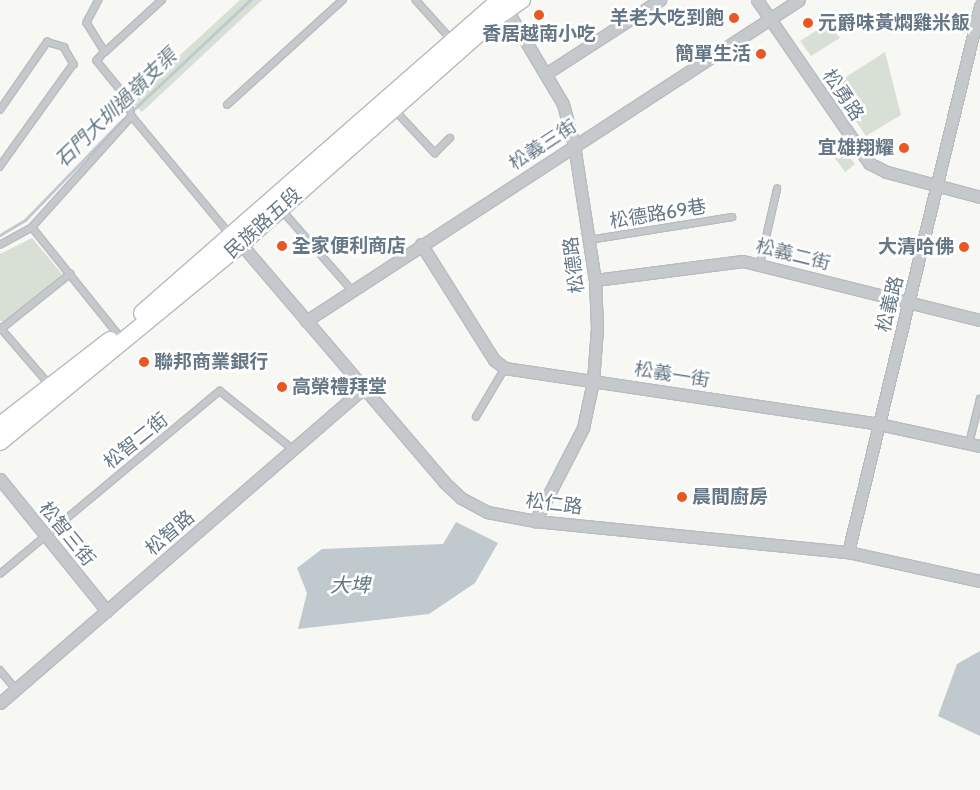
<!DOCTYPE html>
<html>
<head>
<meta charset="utf-8">
<style>
  body { margin:0 }
  #map { position:relative; width:980px; height:790px; overflow:hidden; background:#f7f7f4; font-family:Cabin,"Noto Sans TC",sans-serif }
  div>[style] { position:absolute }
  .green>* { inset:0; background:#d8dfd5 }
  .water>* { inset:0; background:#bfc9ce }
  .stream>* { height:3px; margin:-1.5px; padding:0 1.5px; transform-origin:1.5px; border-radius:1.5px; background:#bfc9ce }
  .roads { filter:drop-shadow(1px 0 #b7bcc1) drop-shadow(-1px 0 #b7bcc1) drop-shadow(0 1px #b7bcc1) drop-shadow(0 -1px #b7bcc1) }
  .lane>* { height:5.5px; margin:-2.75px; padding:0 2.75px; transform-origin:2.75px; border-radius:2.75px; background:#c5c9cc }
  .street>* { height:11px; margin:-5.5px; padding:0 5.5px; transform-origin:5.5px; border-radius:5.5px; background:#c5c9cc }
  .secondary>* { height:16px; margin:-8px; padding:0 8px; transform-origin:8px; border-radius:8px; background:#fff }
  .dots>* { width:14px; height:14px; translate:-50% -50%; box-sizing:border-box; border:2px solid #fff; border-radius:50% }
  span { translate:-50% -50%; white-space:nowrap; text-align:center; line-height:1.15; -webkit-text-stroke:5px #fff; paint-order:stroke }
  .poi-label { font-size:19px; color:#657786; font-weight:700 }
  .right { translate:-100% -50%; text-align:right }
  .left { translate:0 -50%; text-align:left }
  .street-label { font-size:19px; color:#657786 }
  .water-label { font-size:20px; color:#617882; font-style:italic }
</style>
</head>
<body>
<div id="map">
  <div class="green">
    <i style="clip-path:polygon(240px 0,262px 0,142px 112px,130px 101px)"></i>
    <i style="clip-path:polygon(830px 22px,840px 38px,811px 56px,800px 41px)"></i>
    <i style="clip-path:polygon(885px 52px,901px 115px,866px 136px,832px 86px)"></i>
    <i style="clip-path:polygon(842px 147px,855px 164px,845px 172px,832px 154px)"></i>
    <i style="clip-path:polygon(32px 238px,62px 274px,3px 323px,0 320px,0 254px)"></i>
  </div>
  <div class="water">
    <i style="clip-path:polygon(456px 522px,498px 543px,475px 583px,429px 614px,298px 629px,307px 593px,297px 568px,322px 549px,443px 544px)"></i>
    <i style="clip-path:polygon(980px 651px,980px 736px,938px 716px,957px 664px)"></i>
  </div>
  <div class="stream">
    <i style="left:0;top:235px;width:29px;rotate:-31deg"></i>
    <i style="left:25px;top:220px;width:132px;rotate:-45.9deg"></i>
    <i style="left:117px;top:125px;width:183px;rotate:-43.2deg"></i>
  </div>
  <div class="roads">
    <div class="lane">
      <i style="left:99px;top:0;width:26px;rotate:118deg"></i>
      <i style="left:87px;top:23px;width:34px;rotate:58deg"></i>
      <i style="left:105px;top:52px;width:12px;rotate:132deg"></i>
      <i style="left:97px;top:61px;width:49px;rotate:50.8deg"></i>
      <i style="left:128px;top:99px;width:17px;rotate:77deg"></i>
      <i style="left:132px;top:116px;width:153px;rotate:50.3deg"></i>
      <i style="left:416px;top:0;width:54px;rotate:48deg"></i>
      <i style="left:105px;top:52px;width:77px;rotate:-42.4deg"></i>
      <i style="left:227px;top:105px;width:156px;rotate:-42.2deg"></i>
      <i style="left:0;top:110px;width:83px;rotate:-55.3deg"></i>
      <i style="left:47px;top:42px;width:18px;rotate:16deg"></i>
      <i style="left:64px;top:47px;width:20px;rotate:60deg"></i>
      <i style="left:74px;top:64px;width:127px;rotate:125.7deg"></i>
      <i style="left:395px;top:110px;width:59px;rotate:47.1deg"></i>
      <i style="left:435px;top:153px;width:21px;rotate:-45deg"></i>
      <i style="left:281px;top:209px;width:108px;rotate:48.8deg"></i>
      <i style="left:32px;top:227px;width:145px;rotate:51.2deg"></i>
      <i style="left:589px;top:240px;width:145px;rotate:-9.1deg"></i>
      <i style="left:0;top:245px;width:37px;rotate:-29deg"></i>
      <i style="left:32px;top:227px;width:149px;rotate:-48deg"></i>
      <i style="left:760px;top:264px;width:77px;rotate:-77.2deg"></i>
      <i style="left:0;top:327px;width:75px;rotate:49.3deg"></i>
      <i style="left:0;top:330px;width:90px;rotate:-38.7deg"></i>
      <i style="left:476px;top:417px;width:57px;rotate:-59.4deg"></i>
      <i style="left:969px;top:444px;width:46px;rotate:-76.3deg"></i>
      <i style="left:0;top:574px;width:286px;rotate:-39.8deg"></i>
      <i style="left:220px;top:391px;width:93px;rotate:38.5deg"></i>
      <i style="left:0;top:670px;width:25px;rotate:50deg"></i>
    </div>
    <div class="street">
      <i style="left:757px;top:0;width:198px;rotate:55.5deg"></i>
      <i style="left:869px;top:163px;width:20px;rotate:27deg"></i>
      <i style="left:887px;top:172px;width:96px;rotate:15deg"></i>
      <i style="left:507px;top:10px;width:109px;rotate:59.2deg"></i>
      <i style="left:563px;top:104px;width:42px;rotate:75deg"></i>
      <i style="left:574px;top:145px;width:137px;rotate:81.2deg"></i>
      <i style="left:595px;top:280px;width:48px;rotate:87.6deg"></i>
      <i style="left:597px;top:328px;width:53px;rotate:94.3deg"></i>
      <i style="left:593px;top:381px;width:48px;rotate:102deg"></i>
      <i style="left:583px;top:428px;width:105px;rotate:117.3deg"></i>
      <i style="left:547px;top:73px;width:135px;rotate:-32.9deg"></i>
      <i style="left:241px;top:244px;width:313px;rotate:49.5deg"></i>
      <i style="left:444px;top:482px;width:23px;rotate:43deg"></i>
      <i style="left:461px;top:498px;width:30px;rotate:28deg"></i>
      <i style="left:487px;top:512px;width:49px;rotate:10.6deg"></i>
      <i style="left:535px;top:521px;width:315px;rotate:5.7deg"></i>
      <i style="left:848px;top:552px;width:135px;rotate:12.4deg"></i>
      <i style="left:421px;top:244px;width:137px;rotate:57.8deg"></i>
      <i style="left:494px;top:360px;width:14px;rotate:36deg"></i>
      <i style="left:505px;top:368px;width:378px;rotate:8.5deg"></i>
      <i style="left:879px;top:424px;width:103px;rotate:12.3deg"></i>
      <i style="left:595px;top:280px;width:149px;rotate:-7.3deg"></i>
      <i style="left:743px;top:261px;width:244px;rotate:14deg"></i>
      <i style="left:306px;top:321px;width:588px;rotate:-33.07deg"></i>
      <i style="left:0;top:479px;width:170px;rotate:51deg"></i>
      <i style="left:848px;top:552px;width:562px;rotate:-76.41deg"></i>
      <i style="left:0;top:703px;width:479px;rotate:-40.9deg"></i>
    </div>
    <div class="secondary">
      <i style="left:142px;top:313px;width:476px;rotate:-41.2deg"></i>
      <i style="left:0;top:425px;width:139px;rotate:-37.7deg"></i>
      <i style="left:0;top:442px;width:312px;rotate:-39.4deg"></i>
      <i style="left:241px;top:244px;width:341px;rotate:-41.5deg"></i>
      <i style="left:496px;top:18px;width:32px;rotate:-35deg"></i>
    </div>
  </div>
  <div class="dots">
    <i style="left:539px;top:15px;background:#e85724"></i>
    <i style="left:734px;top:18px;background:#e85724"></i>
    <i style="left:808px;top:23px;background:#e85724"></i>
    <i style="left:761px;top:54px;background:#e85724"></i>
    <i style="left:904px;top:148px;background:#e85724"></i>
    <i style="left:282px;top:246px;background:#e85724"></i>
    <i style="left:964px;top:247px;background:#e85724"></i>
    <i style="left:144px;top:362px;background:#e85724"></i>
    <i style="left:282px;top:387px;background:#e85724"></i>
    <i style="left:682px;top:497px;background:#e85724"></i>
  </div>
  <div class="poi-label">
    <span class="right" style="left:724px;top:18px">羊老大吃到飽</span>
    <span class="left" style="left:818px;top:23px">元爵味黃燜雞米飯</span>
    <span style="left:539px;top:34px">香居越南小吃</span>
    <span class="right" style="left:751px;top:54px">簡單生活</span>
    <span class="right" style="left:894px;top:148px">宜雄翔耀</span>
    <span class="left" style="left:292px;top:246px">全家便利商店</span>
    <span class="right" style="left:954px;top:247px">大清哈佛</span>
    <span class="left" style="left:154px;top:362px">聯邦商業銀行</span>
    <span class="left" style="left:292px;top:387px">高榮禮拜堂</span>
    <span class="left" style="left:692px;top:497px">晨間廚房</span>
  </div>
  <div class="street-label">
    <span style="left:843px;top:95px;rotate:56deg">松勇路</span>
    <span style="left:543px;top:145px;rotate:-33deg">松義三街</span>
    <span style="left:658px;top:214px;rotate:-9deg">松德路69巷</span>
    <span style="left:263px;top:223px;rotate:-42deg">民族路五段</span>
    <span style="left:793px;top:255px;rotate:14deg">松義二街</span>
    <span style="left:574px;top:265px;rotate:-97deg">松德路</span>
    <span style="left:890px;top:304px;rotate:-76deg">松義路</span>
    <span style="left:672px;top:375px;rotate:9deg">松義一街</span>
    <span style="left:136px;top:441px;rotate:-39deg">松智二街</span>
    <span style="left:554px;top:504px;rotate:7deg">松仁路</span>
    <span style="left:170px;top:533px;rotate:-41deg">松智路</span>
    <span style="left:67px;top:534px;rotate:51deg">松智三街</span>
  </div>
  <div class="water-label">
    <span style="left:116px;top:108px;rotate:-44deg">石門大圳過嶺支渠</span>
    <span style="left:350px;top:585px">大埤</span>
  </div>
</div>
</body>
</html>
